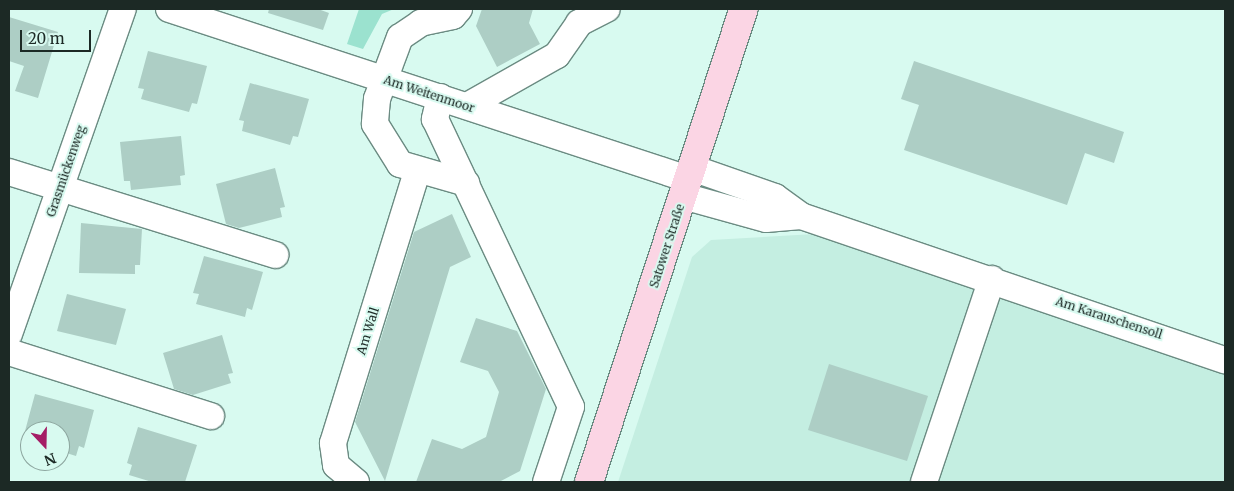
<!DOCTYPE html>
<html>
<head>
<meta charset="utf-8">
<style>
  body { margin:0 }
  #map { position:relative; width:1234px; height:491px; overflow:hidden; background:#d8faf0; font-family:Merriweather,serif }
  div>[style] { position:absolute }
  .built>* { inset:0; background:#c4eee1 }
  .green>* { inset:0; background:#9be2cf }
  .building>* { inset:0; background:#adcec5 }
  .roads { filter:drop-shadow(1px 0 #6b8b82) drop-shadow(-1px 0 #6b8b82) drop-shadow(0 1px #6b8b82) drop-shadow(0 -1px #6b8b82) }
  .minor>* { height:26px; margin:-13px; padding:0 13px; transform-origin:13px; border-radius:13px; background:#fff }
  .major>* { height:28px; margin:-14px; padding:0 14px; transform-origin:14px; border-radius:14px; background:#fbd5e4 }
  span { translate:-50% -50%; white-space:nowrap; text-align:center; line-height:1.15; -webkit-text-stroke:4px #d8faf0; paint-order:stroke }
  .street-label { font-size:12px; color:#1c2925 }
  .frame { position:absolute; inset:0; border:10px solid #1c2925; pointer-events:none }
  .north { position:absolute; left:20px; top:421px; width:50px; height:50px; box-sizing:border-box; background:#d8faf0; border:1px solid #8da69f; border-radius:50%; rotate:159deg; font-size:14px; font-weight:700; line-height:20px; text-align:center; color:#1c2925 }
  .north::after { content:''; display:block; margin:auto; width:18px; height:22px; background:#a51d66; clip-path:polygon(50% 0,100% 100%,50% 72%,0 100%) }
  .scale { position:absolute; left:20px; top:30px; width:71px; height:22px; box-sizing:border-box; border:2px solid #1c2925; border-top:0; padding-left:6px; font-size:15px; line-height:18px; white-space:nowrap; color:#1c2925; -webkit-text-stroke:4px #d8faf0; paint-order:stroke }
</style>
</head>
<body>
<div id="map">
  <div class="built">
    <i style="clip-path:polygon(850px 232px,1225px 360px,1225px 482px,618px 482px,692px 257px,711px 240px)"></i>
  </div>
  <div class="green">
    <i style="clip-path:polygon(359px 9px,394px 9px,382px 14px,363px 49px,347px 44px)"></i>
  </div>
  <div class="building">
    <i style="clip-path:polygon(269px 9px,318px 9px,329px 13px,323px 30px,268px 13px)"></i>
    <i style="clip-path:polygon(482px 9px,533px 9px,529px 23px,540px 44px,497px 67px,476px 26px)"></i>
    <i style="clip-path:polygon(9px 17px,58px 32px,38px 98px,15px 91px,24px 66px,9px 61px)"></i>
    <i style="clip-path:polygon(148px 51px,207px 66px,197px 104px,192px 103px,189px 112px,141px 99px,144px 89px,138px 88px)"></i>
    <i style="clip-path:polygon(914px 61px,1124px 132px,1114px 163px,1085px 153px,1067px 205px,904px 150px,919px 105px,901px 99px)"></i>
    <i style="clip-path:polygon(250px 83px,309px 99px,298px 137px,293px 136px,290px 145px,242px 131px,244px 121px,239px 120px)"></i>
    <i style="clip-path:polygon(181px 136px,185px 175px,180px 176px,181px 185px,131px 190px,130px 181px,124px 181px,120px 142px)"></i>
    <i style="clip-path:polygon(275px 168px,285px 207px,280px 208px,282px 217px,239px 228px,226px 224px,216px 184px)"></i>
    <i style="clip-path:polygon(452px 214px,471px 257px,450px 267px,385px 481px,355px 422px,414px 232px)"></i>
    <i style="clip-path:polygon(81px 223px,142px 229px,140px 265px,135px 265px,135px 274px,79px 273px)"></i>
    <i style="clip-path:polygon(204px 256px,263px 272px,252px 310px,247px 308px,245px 317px,196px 304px,199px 294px,193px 293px)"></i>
    <i style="clip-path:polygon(67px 294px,126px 309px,116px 345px,57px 331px)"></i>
    <i style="clip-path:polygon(476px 318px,517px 331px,546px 389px,520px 471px,499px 482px,416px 482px,432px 439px,462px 449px,486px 437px,499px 392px,488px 371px,460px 362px)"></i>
    <i style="clip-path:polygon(222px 335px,233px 373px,228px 374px,231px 383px,193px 395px,174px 389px,163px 353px)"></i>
    <i style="clip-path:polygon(829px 364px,928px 396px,907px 461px,808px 430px)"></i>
    <i style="clip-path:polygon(35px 394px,94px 410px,84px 448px,79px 446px,76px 456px,60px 451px,60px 431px,25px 431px)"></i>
    <i style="clip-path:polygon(138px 427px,197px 445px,185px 482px,152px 482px,129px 475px,132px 465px,127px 463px)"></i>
  </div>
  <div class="roads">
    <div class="minor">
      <i style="left:169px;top:9px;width:546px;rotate:18.14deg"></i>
      <i style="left:459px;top:9px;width:9px;rotate:131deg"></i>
      <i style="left:453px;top:16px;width:33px;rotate:168deg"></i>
      <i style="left:421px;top:23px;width:25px;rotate:146deg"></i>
      <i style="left:400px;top:37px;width:66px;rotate:110.4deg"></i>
      <i style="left:377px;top:99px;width:25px;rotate:95deg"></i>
      <i style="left:375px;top:124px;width:47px;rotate:58deg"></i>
      <i style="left:400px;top:164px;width:69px;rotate:16.1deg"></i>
      <i style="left:440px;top:97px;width:23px;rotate:103deg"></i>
      <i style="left:435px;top:119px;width:318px;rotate:64.7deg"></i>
      <i style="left:571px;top:407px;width:79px;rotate:108.4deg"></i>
      <i style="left:467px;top:106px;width:103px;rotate:-29.5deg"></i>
      <i style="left:557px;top:55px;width:39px;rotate:-55deg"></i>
      <i style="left:579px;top:23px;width:31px;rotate:-27deg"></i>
      <i style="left:692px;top:168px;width:88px;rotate:19.3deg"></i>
      <i style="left:775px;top:197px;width:32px;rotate:36deg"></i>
      <i style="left:801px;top:216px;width:448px;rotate:18.8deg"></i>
      <i style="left:9px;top:172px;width:279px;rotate:17.3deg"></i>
      <i style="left:683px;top:196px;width:86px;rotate:15.5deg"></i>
      <i style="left:766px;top:219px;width:35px;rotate:-5deg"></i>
      <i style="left:9px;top:334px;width:344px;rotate:-70.7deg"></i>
      <i style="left:9px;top:352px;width:212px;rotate:17.6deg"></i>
      <i style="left:356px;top:482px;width:26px;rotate:-140deg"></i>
      <i style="left:336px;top:465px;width:22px;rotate:-98deg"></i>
      <i style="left:333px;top:443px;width:285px;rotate:-72.8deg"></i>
      <i style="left:924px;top:482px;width:214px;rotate:-71.5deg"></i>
    </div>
    <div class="major">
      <i style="left:589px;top:482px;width:498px;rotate:-71.9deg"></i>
    </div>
  </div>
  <div class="street-label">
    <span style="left:429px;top:94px;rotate:18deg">Am Weitenmoor</span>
    <span style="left:66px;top:171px;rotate:-71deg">Grasmückenweg</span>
    <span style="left:667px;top:246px;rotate:-72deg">Satower Straße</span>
    <span style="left:1109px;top:318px;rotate:18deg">Am Karauschensoll</span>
    <span style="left:368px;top:331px;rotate:-73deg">Am Wall</span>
  </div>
  <div class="frame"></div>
  <div class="north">N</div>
  <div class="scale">20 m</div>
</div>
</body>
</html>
